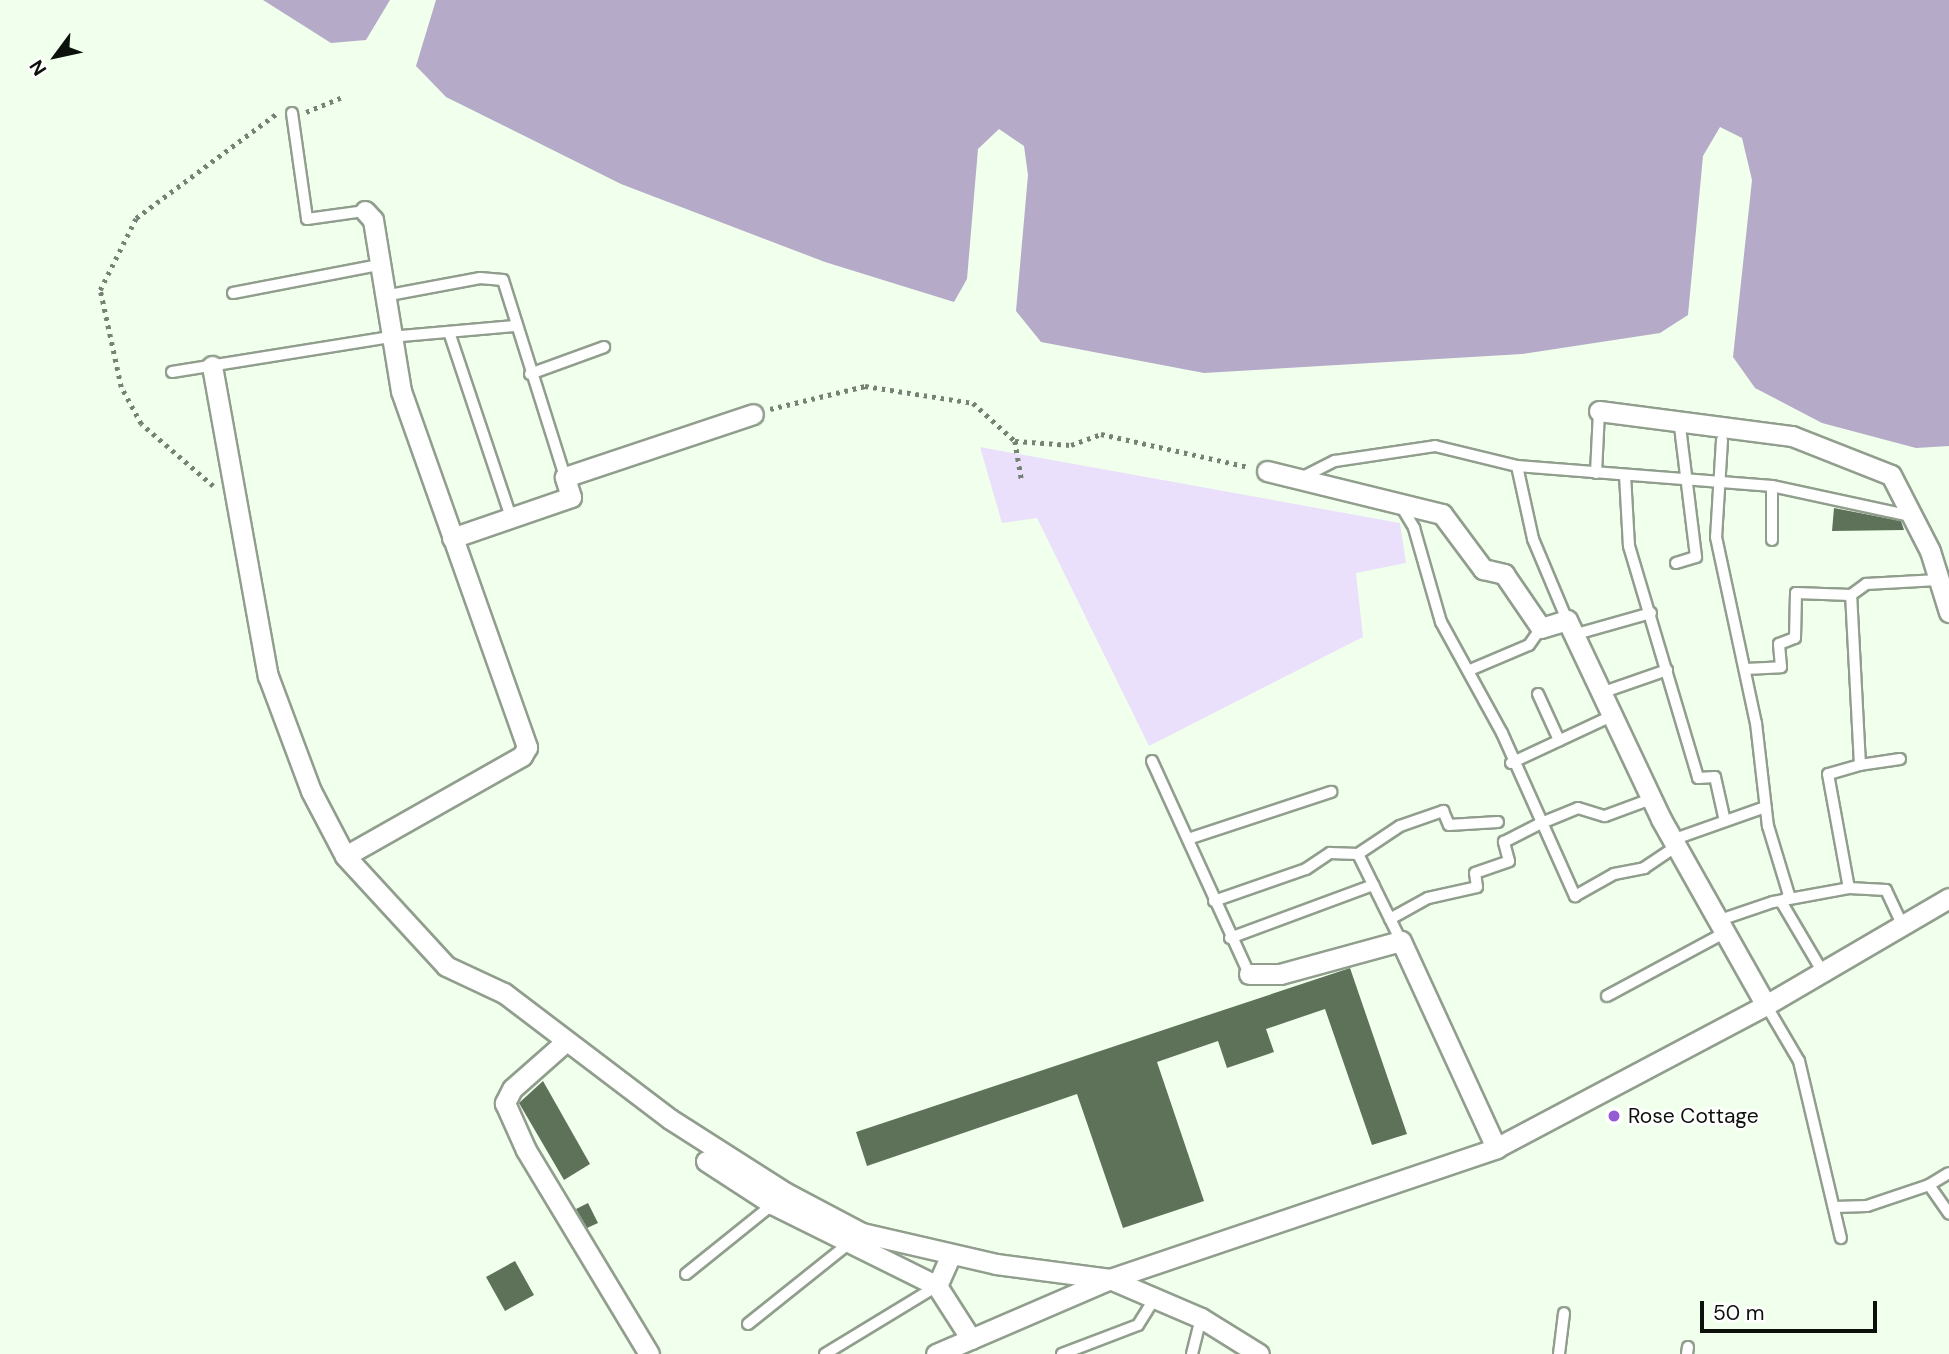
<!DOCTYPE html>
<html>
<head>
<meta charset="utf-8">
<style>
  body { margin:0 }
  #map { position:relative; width:1949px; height:1354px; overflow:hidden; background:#f1ffed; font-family:"DM Sans",sans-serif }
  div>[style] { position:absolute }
  .green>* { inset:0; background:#ebe0fb }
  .water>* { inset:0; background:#b6aac9 }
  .building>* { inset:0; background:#5e7259 }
  .path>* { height:4.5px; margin-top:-2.25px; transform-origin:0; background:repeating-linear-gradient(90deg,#788176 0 3.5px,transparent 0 8.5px) }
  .roads { filter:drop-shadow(2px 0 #919e8e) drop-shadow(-2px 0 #919e8e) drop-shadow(0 2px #919e8e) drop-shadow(0 -2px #919e8e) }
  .lane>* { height:10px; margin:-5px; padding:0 5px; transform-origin:5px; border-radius:5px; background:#fff }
  .street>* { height:19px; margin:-9.5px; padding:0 9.5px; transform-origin:9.5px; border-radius:9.5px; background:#fff }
  .dots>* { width:19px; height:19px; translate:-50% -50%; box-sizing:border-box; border:4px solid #fff; border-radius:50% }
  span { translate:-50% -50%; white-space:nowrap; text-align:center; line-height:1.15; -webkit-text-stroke:5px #fff; paint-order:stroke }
  .poi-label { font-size:21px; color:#0d110c }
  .left { translate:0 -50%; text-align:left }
  .north { position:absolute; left:21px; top:21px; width:70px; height:70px; -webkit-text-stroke:5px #fff; paint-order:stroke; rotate:237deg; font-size:19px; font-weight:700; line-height:28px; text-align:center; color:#0d110c }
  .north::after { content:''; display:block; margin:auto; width:24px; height:32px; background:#0d110c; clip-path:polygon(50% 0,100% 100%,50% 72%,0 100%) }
  .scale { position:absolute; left:1700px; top:1301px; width:177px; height:32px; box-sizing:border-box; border:4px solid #0d110c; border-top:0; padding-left:9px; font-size:21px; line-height:24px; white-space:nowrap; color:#0d110c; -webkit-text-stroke:5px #fff; paint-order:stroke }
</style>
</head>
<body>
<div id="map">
  <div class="green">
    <i style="clip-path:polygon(980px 447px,1400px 523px,1406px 563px,1356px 573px,1363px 637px,1149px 746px,1037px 518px,1002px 523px)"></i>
  </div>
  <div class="water">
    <i style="clip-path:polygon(263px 0,390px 0,366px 40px,331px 43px)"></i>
    <i style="clip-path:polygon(436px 0,1949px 0,1949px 446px,1916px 448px,1822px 423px,1755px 388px,1733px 357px,1752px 180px,1742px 138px,1720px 127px,1703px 156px,1688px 315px,1660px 333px,1522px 354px,1204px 373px,1041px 342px,1016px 311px,1028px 175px,1024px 146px,999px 129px,978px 149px,967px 279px,954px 302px,825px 262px,621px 184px,446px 97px,416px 66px)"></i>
  </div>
  <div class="building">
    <i style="clip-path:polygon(1834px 508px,1901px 521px,1904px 530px,1832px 531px)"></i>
    <i style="clip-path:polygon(1350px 968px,1407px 1134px,1372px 1145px,1325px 1009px,1266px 1029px,1274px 1052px,1227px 1068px,1218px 1041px,1157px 1062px,1204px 1201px,1123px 1228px,1077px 1094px,867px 1166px,856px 1132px)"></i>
    <i style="clip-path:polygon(543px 1081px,590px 1164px,564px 1180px,519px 1103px)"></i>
    <i style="clip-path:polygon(588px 1203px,598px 1223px,587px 1228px,576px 1209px)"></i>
    <i style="clip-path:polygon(515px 1261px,534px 1295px,505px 1311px,486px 1277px)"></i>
  </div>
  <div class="path">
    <i style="left:306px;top:112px;width:42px;rotate:-22.3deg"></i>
    <i style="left:770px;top:409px;width:98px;rotate:-13.6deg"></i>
    <i style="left:865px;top:386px;width:109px;rotate:8.9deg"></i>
    <i style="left:973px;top:403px;width:57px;rotate:42.1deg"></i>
    <i style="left:1015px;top:441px;width:42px;rotate:80.3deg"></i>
    <i style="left:1015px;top:441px;width:56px;rotate:4.1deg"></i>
    <i style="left:1071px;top:445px;width:32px;rotate:-20deg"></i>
    <i style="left:1101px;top:434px;width:152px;rotate:12.6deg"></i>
    <i style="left:213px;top:486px;width:95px;rotate:-139.3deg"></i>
    <i style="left:141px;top:424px;width:42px;rotate:-118.4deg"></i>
    <i style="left:121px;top:387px;width:99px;rotate:-102.2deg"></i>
    <i style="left:100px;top:290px;width:80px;rotate:-63.4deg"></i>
    <i style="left:136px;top:218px;width:174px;rotate:-36.6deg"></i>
  </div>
  <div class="roads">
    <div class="lane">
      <i style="left:292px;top:113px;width:107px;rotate:81.9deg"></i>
      <i style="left:307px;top:219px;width:59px;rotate:-7.9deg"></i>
      <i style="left:233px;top:293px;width:149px;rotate:-10.9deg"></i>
      <i style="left:384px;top:296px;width:98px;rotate:-10.6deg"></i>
      <i style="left:480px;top:278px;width:23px;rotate:5deg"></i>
      <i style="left:503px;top:280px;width:207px;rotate:72.5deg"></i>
      <i style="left:449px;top:332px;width:195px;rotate:71.5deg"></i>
      <i style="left:172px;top:372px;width:221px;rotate:-9.1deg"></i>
      <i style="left:390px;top:337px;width:125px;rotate:-5deg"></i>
      <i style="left:530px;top:374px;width:79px;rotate:-20deg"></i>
      <i style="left:1722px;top:440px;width:97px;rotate:93.5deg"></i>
      <i style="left:1716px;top:537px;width:190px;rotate:77.9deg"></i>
      <i style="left:1756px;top:723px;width:104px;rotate:83.4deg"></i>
      <i style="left:1768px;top:826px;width:72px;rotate:73.1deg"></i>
      <i style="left:1789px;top:895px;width:11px;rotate:131deg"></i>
      <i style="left:1782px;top:903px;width:79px;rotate:59.5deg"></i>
      <i style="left:1517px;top:466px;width:75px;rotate:77.6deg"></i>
      <i style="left:1533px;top:539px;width:88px;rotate:67.2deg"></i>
      <i style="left:1596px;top:473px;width:62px;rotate:-87.2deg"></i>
      <i style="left:1625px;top:475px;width:71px;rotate:86.8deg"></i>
      <i style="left:1629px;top:546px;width:242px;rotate:73.4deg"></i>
      <i style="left:1698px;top:778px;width:17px;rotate:-3deg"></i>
      <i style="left:1715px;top:777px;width:41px;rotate:77.3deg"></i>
      <i style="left:1301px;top:478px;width:38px;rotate:-27deg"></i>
      <i style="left:1335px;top:461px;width:101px;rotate:-8.5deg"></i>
      <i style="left:1435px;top:446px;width:84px;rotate:13.7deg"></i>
      <i style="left:1517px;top:466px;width:256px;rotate:4.5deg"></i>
      <i style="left:1772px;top:486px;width:142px;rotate:12.2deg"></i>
      <i style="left:1772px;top:486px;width:54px;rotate:90deg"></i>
      <i style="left:1401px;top:506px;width:26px;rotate:59deg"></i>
      <i style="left:1414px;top:528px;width:98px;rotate:74deg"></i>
      <i style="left:1441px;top:622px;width:127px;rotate:61.2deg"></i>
      <i style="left:1502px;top:733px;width:179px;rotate:65.9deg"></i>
      <i style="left:1575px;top:896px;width:45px;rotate:-29.4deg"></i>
      <i style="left:1614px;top:874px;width:31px;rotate:-11deg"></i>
      <i style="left:1644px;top:868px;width:37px;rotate:-34deg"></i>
      <i style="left:1676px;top:563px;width:21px;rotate:-17deg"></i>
      <i style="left:1696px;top:557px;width:139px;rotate:-97deg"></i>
      <i style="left:1573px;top:635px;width:81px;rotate:-15.8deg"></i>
      <i style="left:1746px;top:669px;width:35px;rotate:-3deg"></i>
      <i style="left:1781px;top:667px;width:23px;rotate:-95deg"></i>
      <i style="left:1779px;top:644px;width:17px;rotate:-21deg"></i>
      <i style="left:1795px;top:638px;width:45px;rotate:-88.7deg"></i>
      <i style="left:1796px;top:593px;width:55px;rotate:2.1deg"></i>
      <i style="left:1470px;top:670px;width:64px;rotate:-23deg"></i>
      <i style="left:1529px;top:645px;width:21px;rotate:-55deg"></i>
      <i style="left:1601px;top:693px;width:70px;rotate:-19.2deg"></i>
      <i style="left:1538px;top:694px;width:51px;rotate:65.5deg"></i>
      <i style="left:1900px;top:759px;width:40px;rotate:171.5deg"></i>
      <i style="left:1860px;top:765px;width:170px;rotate:-93deg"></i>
      <i style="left:1851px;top:595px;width:19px;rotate:-36deg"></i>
      <i style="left:1866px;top:584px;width:72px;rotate:-3.2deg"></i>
      <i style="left:1152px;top:761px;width:234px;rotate:65.5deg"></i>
      <i style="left:1511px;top:763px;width:111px;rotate:-25deg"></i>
      <i style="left:1860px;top:765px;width:33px;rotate:164deg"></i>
      <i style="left:1828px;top:774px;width:116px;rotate:79.6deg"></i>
      <i style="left:1849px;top:888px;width:37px;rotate:3deg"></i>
      <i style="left:1886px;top:890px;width:35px;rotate:65deg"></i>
      <i style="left:1188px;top:839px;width:151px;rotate:-18.2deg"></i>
      <i style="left:1672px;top:840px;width:99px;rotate:-19.5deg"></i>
      <i style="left:1358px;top:854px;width:97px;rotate:63.7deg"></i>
      <i style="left:1214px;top:901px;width:97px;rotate:-19.2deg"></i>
      <i style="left:1306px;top:869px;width:29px;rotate:-34deg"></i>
      <i style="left:1330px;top:853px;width:28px;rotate:2deg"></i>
      <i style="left:1358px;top:854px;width:50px;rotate:-33.7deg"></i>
      <i style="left:1400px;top:826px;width:46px;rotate:-19.2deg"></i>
      <i style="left:1443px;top:811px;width:15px;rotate:67deg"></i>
      <i style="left:1449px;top:825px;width:49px;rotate:-3.5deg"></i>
      <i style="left:1390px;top:919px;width:43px;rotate:-28.9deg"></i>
      <i style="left:1428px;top:898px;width:50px;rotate:-12.7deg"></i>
      <i style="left:1477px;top:887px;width:14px;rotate:-98deg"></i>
      <i style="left:1475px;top:873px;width:36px;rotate:-19deg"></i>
      <i style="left:1509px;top:861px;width:20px;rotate:-105deg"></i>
      <i style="left:1504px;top:842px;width:39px;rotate:-27deg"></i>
      <i style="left:1539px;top:824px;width:42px;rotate:-22.3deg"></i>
      <i style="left:1578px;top:808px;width:28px;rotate:17deg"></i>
      <i style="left:1605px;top:816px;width:49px;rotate:-20.3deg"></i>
      <i style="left:1717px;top:921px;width:59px;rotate:-18.7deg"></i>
      <i style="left:1773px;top:902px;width:77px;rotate:-10.4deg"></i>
      <i style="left:1230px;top:938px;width:153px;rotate:-20.3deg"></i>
      <i style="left:1607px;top:996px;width:133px;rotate:-28.3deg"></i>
      <i style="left:1766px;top:1005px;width:65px;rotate:59.5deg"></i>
      <i style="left:1799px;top:1061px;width:182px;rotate:76.7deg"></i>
      <i style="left:1929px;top:1185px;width:23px;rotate:-31deg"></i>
      <i style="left:1835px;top:1207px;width:32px;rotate:-2deg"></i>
      <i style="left:1867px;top:1206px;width:65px;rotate:-18.7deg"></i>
      <i style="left:1929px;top:1185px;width:35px;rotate:55deg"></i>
      <i style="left:686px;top:1274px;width:112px;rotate:-38.8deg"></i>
      <i style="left:748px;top:1324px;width:133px;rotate:-38.6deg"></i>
      <i style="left:825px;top:1354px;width:131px;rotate:-31.3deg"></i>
      <i style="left:1062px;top:1354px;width:81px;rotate:-20.9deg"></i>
      <i style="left:1138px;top:1325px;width:31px;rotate:-58deg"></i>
      <i style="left:1192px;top:1354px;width:37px;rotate:-76deg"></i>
      <i style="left:1559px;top:1354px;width:41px;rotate:-83deg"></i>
      <i style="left:1687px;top:1354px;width:7px;rotate:-82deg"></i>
    </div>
    <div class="street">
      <i style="left:365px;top:211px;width:12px;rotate:48deg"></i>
      <i style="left:373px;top:220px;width:173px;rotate:80.7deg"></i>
      <i style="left:401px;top:391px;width:378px;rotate:70.5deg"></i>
      <i style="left:527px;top:747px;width:10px;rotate:119deg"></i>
      <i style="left:522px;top:756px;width:203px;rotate:150.5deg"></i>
      <i style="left:345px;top:856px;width:149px;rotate:47.4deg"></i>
      <i style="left:446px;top:966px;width:64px;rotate:25deg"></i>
      <i style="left:504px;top:993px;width:208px;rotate:37.2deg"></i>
      <i style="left:670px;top:1119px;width:138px;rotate:32.5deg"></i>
      <i style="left:786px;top:1193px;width:86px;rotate:27.8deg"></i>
      <i style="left:862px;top:1233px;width:138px;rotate:13deg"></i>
      <i style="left:996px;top:1264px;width:115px;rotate:7.5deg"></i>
      <i style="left:1110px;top:1279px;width:99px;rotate:23.2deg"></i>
      <i style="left:1201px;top:1318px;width:68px;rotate:31.8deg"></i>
      <i style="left:212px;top:366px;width:315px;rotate:79.8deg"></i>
      <i style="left:268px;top:676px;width:123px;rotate:69.5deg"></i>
      <i style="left:311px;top:791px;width:73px;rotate:62.4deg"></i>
      <i style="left:1599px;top:411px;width:195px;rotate:7.4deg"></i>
      <i style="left:1792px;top:436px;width:106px;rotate:21.5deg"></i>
      <i style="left:1891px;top:475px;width:85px;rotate:62.8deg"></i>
      <i style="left:1930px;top:551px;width:64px;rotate:72.7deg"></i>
      <i style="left:1267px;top:471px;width:180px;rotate:13.8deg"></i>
      <i style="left:1442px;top:514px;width:69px;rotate:53.3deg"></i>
      <i style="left:1483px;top:569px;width:22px;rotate:13deg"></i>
      <i style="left:1504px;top:574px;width:65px;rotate:55.6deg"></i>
      <i style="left:1541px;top:628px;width:27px;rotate:-17deg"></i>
      <i style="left:1567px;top:620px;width:220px;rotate:64.7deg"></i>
      <i style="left:1661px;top:819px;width:214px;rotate:60.6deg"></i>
      <i style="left:452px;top:538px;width:126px;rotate:-19deg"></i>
      <i style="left:571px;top:497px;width:21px;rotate:-107deg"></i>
      <i style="left:565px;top:477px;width:198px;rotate:-18.5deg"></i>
      <i style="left:1249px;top:974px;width:31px"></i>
      <i style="left:1280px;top:974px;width:125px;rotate:-15.3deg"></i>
      <i style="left:1401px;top:941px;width:228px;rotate:65.3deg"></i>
      <i style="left:564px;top:1043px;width:69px;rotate:138.5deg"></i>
      <i style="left:512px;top:1089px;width:16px;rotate:117deg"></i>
      <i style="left:505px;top:1103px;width:51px;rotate:65.9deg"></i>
      <i style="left:526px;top:1150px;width:238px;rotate:58.9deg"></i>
      <i style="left:706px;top:1161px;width:79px;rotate:33.1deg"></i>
      <i style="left:772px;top:1204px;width:184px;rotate:26.4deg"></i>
      <i style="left:937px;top:1286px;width:34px;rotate:-66deg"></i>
      <i style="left:937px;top:1286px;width:63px;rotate:57.3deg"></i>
      <i style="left:936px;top:1354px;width:189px;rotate:-23.3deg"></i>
      <i style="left:1110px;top:1279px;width:408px;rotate:-18.7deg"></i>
      <i style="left:1496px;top:1148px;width:306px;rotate:-27.9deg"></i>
      <i style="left:1766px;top:1005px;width:212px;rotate:-30.3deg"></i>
    </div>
  </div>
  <div class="dots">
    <i style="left:1614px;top:1116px;background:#945cd4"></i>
  </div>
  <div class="poi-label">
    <span class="left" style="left:1628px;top:1116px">Rose Cottage</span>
  </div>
  <div class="north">N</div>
  <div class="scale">50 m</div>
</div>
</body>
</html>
